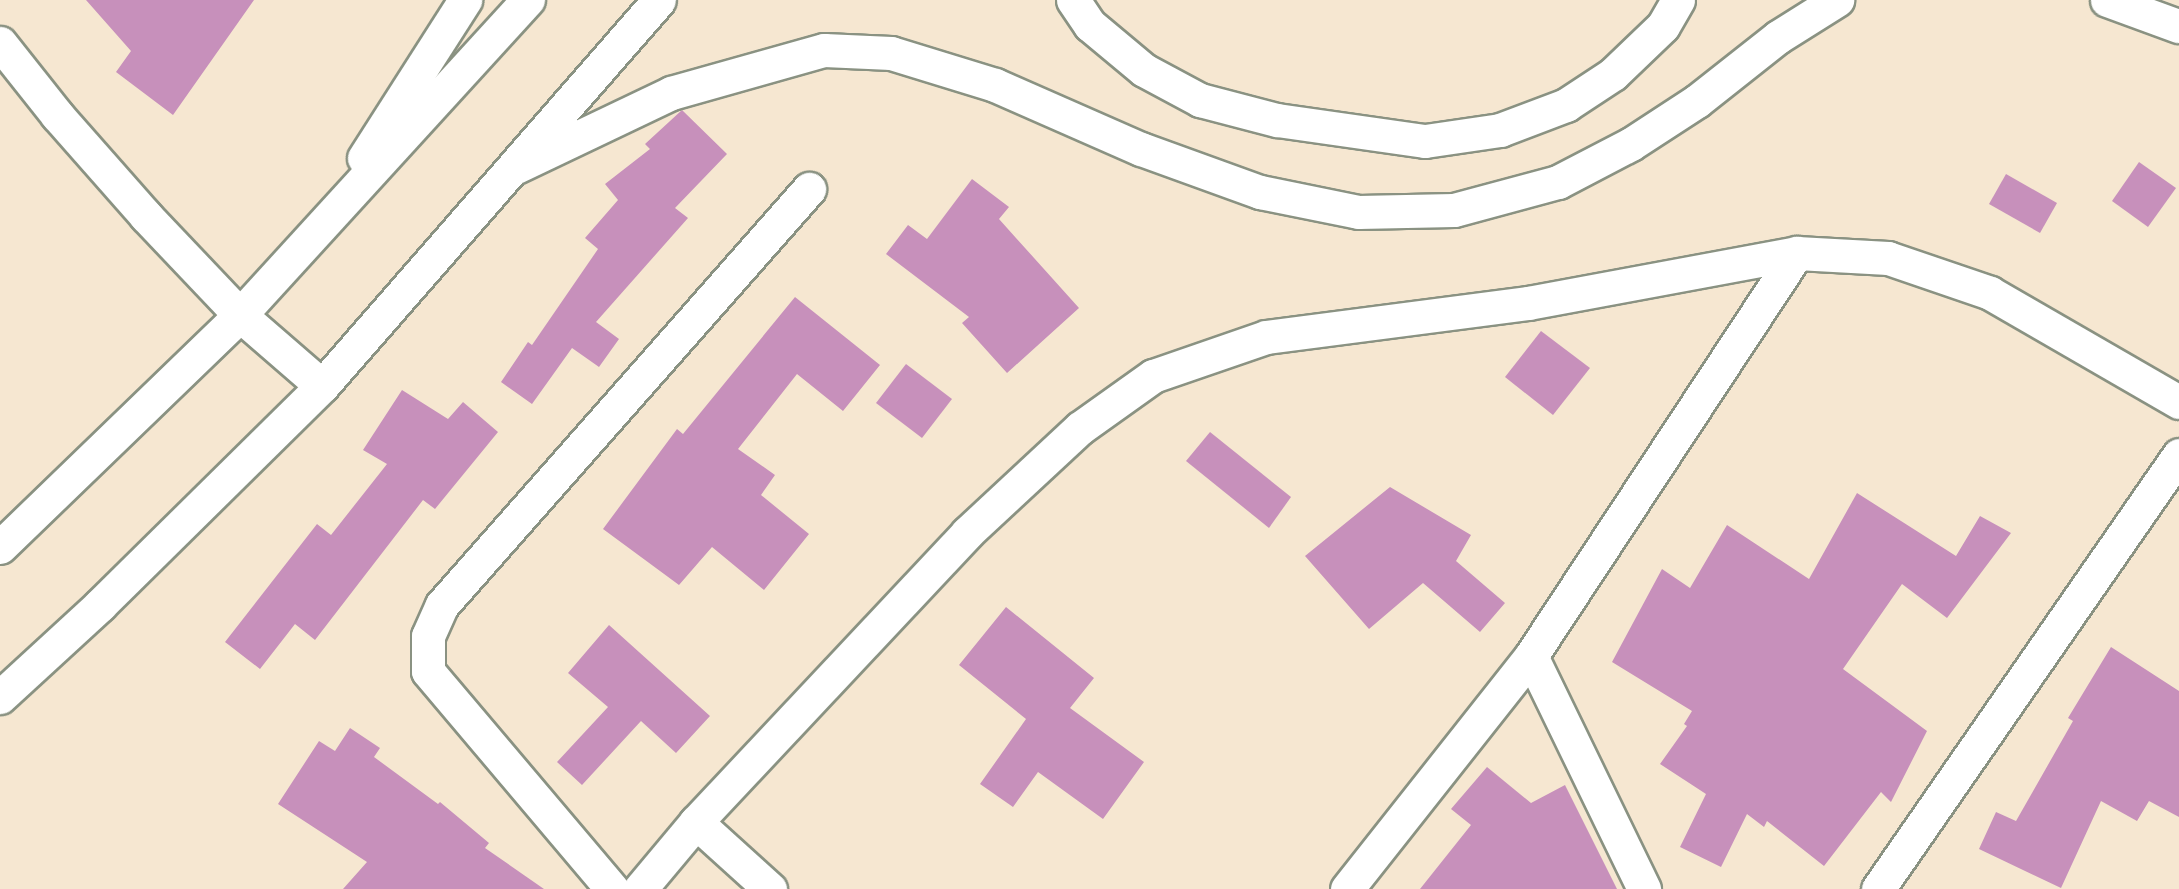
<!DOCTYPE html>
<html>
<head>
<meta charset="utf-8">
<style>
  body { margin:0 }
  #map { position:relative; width:2179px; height:889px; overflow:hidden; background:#f6e7d1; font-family:Cardo,serif }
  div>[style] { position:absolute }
  .building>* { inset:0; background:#c790bb }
  .roads { filter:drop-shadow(2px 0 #8a9282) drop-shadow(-2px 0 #8a9282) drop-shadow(0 2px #8a9282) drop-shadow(0 -2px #8a9282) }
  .minor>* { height:33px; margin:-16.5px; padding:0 16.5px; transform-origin:16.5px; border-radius:16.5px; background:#fff }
  .highway>* { height:33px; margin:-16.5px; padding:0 16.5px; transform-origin:16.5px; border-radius:16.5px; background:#fff }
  span { translate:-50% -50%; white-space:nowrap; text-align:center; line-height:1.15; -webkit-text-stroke:4.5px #fdfcf7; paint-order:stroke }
</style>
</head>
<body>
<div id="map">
  <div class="building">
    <i style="clip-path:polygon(86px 0,254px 0,173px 115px,116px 72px,131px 51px)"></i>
    <i style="clip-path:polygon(682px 110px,727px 154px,675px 208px,688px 218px,596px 322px,619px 339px,599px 367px,572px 348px,532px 404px,501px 382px,528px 342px,532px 345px,598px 249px,585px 238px,618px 200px,605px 184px,650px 149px,645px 144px)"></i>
    <i style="clip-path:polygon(2139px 162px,2176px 188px,2148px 227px,2112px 201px)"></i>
    <i style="clip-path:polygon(2006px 174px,2057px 203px,2040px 233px,1989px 204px)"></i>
    <i style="clip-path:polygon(972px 179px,1009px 207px,999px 219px,1079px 308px,1007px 373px,962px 323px,969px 317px,886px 254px,908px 225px,927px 239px)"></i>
    <i style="clip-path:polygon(795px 297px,880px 365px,843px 411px,797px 374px,738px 449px,775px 475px,761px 495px,809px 534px,764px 590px,712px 547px,679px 585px,603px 529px,677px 429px,683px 434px)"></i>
    <i style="clip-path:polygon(1541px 331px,1590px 368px,1553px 415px,1505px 377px)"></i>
    <i style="clip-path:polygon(906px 364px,952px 399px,922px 438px,876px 403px)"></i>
    <i style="clip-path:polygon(402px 390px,448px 419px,463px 402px,498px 432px,435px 509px,423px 500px,315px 640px,295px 624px,260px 669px,225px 642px,317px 524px,331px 535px,387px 464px,363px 450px)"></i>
    <i style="clip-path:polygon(1210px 432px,1291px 497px,1269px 528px,1186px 461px)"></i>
    <i style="clip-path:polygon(1390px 487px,1471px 535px,1456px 561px,1505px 603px,1480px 632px,1423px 583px,1369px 629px,1305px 556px)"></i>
    <i style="clip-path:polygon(1857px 493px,1956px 556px,1980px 516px,2011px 533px,1947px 618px,1902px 584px,1843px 669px,1927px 731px,1891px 802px,1881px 792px,1824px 866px,1767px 821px,1764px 827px,1747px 814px,1721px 867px,1680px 847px,1706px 794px,1660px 764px,1687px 726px,1684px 724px,1692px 711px,1612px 662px,1662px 569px,1690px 588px,1727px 525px,1809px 579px)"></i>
    <i style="clip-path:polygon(1006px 607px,1094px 678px,1070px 708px,1144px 762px,1103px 819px,1038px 772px,1013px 807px,980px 784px,1026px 719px,959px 665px)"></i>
    <i style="clip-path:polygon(609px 625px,710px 716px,676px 753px,641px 721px,582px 785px,557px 762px,608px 707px,568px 673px)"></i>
    <i style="clip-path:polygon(2111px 647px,2179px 691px,2179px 817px,2149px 801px,2137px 821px,2101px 801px,2061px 888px,1979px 849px,1996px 812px,2016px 821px,2073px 721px,2068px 718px)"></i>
    <i style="clip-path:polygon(350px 728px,380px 748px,374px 757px,438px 804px,440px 802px,489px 843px,485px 848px,544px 889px,343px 889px,367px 862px,278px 804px,319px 741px,335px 751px)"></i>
    <i style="clip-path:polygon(1487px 767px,1531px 803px,1565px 785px,1617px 889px,1420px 889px,1471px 825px,1451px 809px)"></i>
  </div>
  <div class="roads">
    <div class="minor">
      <i style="left:0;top:43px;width:92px;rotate:51.6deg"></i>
      <i style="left:57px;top:115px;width:135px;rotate:48.6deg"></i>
      <i style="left:146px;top:216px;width:137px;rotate:46.5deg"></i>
      <i style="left:240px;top:315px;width:108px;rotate:40.9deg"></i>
      <i style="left:1531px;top:656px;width:259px;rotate:64.1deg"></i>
      <i style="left:696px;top:822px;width:100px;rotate:42.2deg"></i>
      <i style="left:612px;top:889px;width:285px;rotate:-130.2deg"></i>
      <i style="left:428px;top:671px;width:35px;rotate:-90deg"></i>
      <i style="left:428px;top:636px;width:34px;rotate:-66deg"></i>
      <i style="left:442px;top:605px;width:555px;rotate:-48.58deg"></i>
      <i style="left:640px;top:889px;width:87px;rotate:-50.1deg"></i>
      <i style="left:696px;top:822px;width:396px;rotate:-46.8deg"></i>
      <i style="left:967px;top:533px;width:154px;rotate:-42.9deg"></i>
      <i style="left:1080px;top:428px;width:90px;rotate:-35.5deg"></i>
      <i style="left:1153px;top:376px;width:120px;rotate:-19deg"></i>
      <i style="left:1266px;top:337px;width:264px;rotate:-7.4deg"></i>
      <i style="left:1528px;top:303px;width:274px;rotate:-10.5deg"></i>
      <i style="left:1797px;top:253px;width:91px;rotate:3.1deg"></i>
      <i style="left:1888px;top:258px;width:108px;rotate:18.9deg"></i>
      <i style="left:1990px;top:293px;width:218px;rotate:30deg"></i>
      <i style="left:1347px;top:889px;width:297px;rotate:-51.7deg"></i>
      <i style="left:1531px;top:656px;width:483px;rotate:-56.6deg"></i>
      <i style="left:1878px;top:889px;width:528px;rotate:-55.26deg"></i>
    </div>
    <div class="highway">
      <i style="left:1073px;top:0;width:30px;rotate:56deg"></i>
      <i style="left:1090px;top:25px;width:70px;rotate:39.8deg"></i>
      <i style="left:1144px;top:70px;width:64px;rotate:28.2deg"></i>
      <i style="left:1200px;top:100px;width:80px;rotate:14.6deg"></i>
      <i style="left:1277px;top:120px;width:149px;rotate:8.1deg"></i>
      <i style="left:1425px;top:141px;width:76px;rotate:-8.3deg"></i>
      <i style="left:1500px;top:130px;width:71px;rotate:-20.7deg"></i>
      <i style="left:1566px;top:105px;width:56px;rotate:-33.4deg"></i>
      <i style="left:1613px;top:74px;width:69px;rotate:-43.8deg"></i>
      <i style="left:1663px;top:26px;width:30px;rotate:-60deg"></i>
      <i style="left:2107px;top:0;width:76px;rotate:20.1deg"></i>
      <i style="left:364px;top:158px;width:188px;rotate:-57.4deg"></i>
      <i style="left:516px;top:167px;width:172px;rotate:-25.5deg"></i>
      <i style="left:671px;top:93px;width:159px;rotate:-15.7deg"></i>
      <i style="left:824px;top:50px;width:67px;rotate:2.6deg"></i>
      <i style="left:891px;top:53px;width:109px;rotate:17.1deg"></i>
      <i style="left:995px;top:85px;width:159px;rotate:23.7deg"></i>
      <i style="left:1141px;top:149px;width:127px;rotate:19.9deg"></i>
      <i style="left:1260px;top:192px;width:100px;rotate:11.5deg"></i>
      <i style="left:1358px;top:212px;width:96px;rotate:-1.2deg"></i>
      <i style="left:1454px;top:210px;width:108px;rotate:-15.1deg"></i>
      <i style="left:1558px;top:182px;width:82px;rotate:-27.5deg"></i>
      <i style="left:1631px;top:144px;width:79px;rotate:-33.1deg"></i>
      <i style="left:1697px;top:101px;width:103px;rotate:-38.3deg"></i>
      <i style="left:1778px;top:37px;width:70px;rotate:-32.1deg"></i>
      <i style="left:0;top:547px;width:334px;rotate:-44deg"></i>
      <i style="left:240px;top:315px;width:427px;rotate:-47.6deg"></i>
      <i style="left:0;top:697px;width:136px;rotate:-42.6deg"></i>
      <i style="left:100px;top:605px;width:312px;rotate:-44.6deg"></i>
      <i style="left:322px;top:386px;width:512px;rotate:-48.88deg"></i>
    </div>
  </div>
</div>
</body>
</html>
